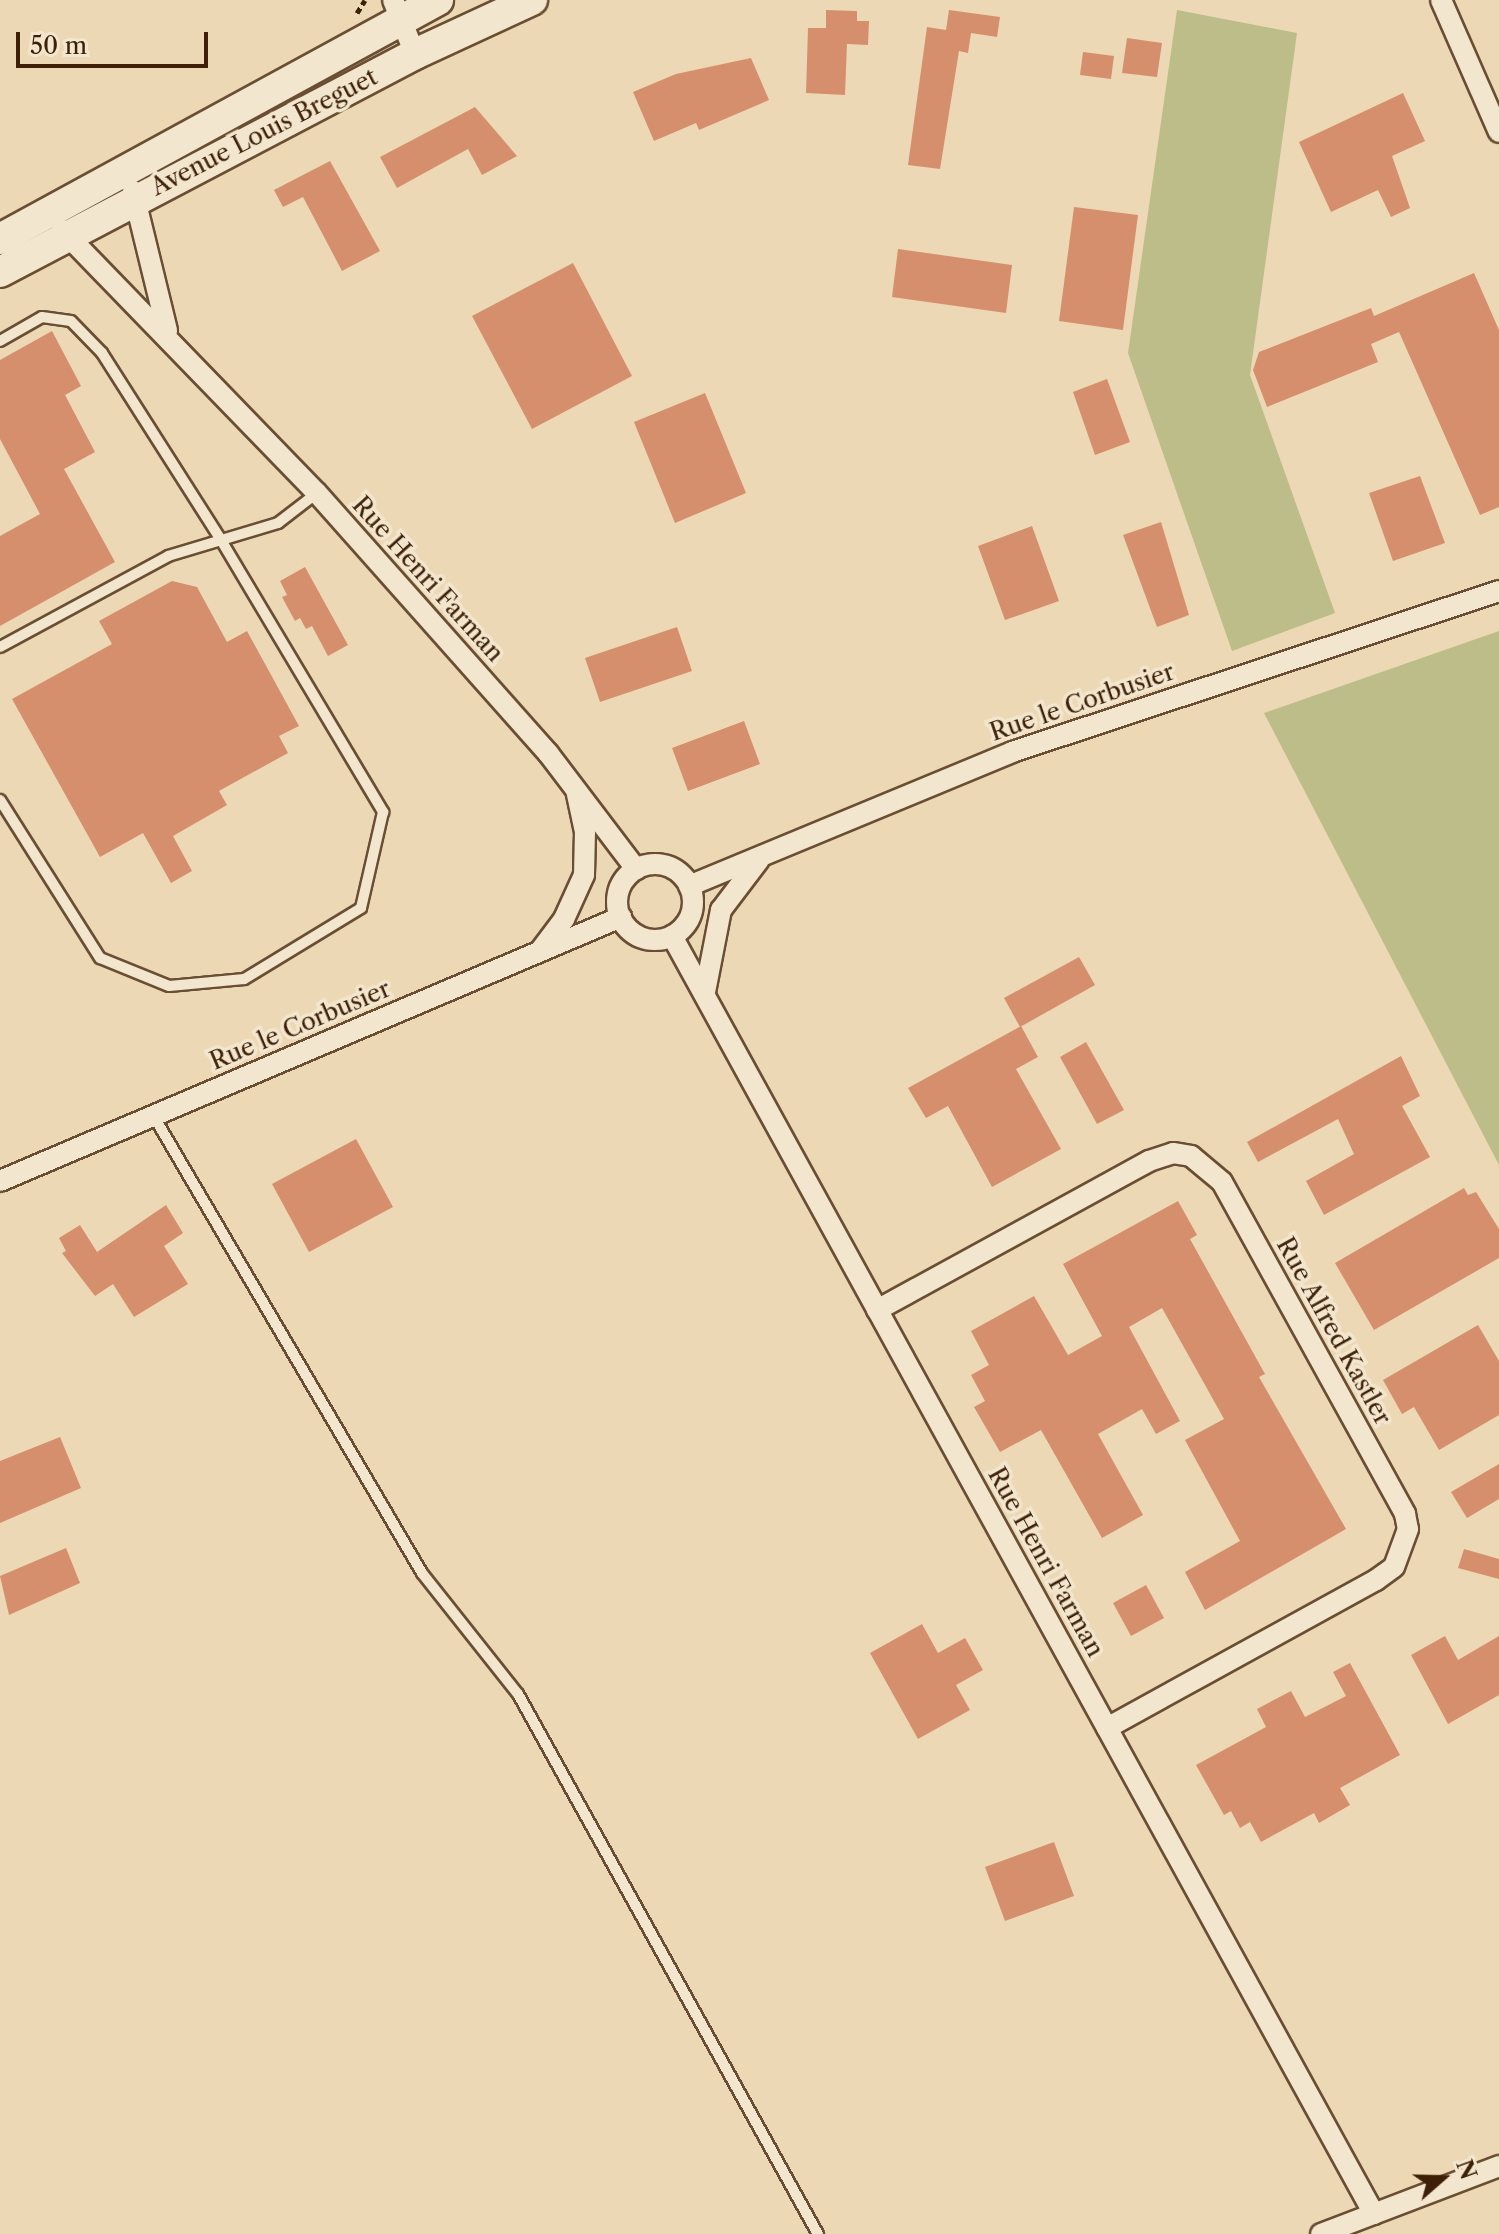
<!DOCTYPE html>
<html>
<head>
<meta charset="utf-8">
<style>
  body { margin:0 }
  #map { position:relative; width:1499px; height:2234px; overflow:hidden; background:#ecd8b4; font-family:"Libre Caslon Text",serif }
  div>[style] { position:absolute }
  .green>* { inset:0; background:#bdbd89 }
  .building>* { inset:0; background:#d68f6d }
  .path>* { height:5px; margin-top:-2.5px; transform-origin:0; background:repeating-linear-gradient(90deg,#3e2008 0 6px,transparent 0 10px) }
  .roads { filter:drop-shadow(2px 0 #6a4e33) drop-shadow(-2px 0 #6a4e33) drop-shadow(0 2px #6a4e33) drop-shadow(0 -2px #6a4e33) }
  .lane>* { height:10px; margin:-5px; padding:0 5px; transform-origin:5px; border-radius:5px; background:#f3e6ce }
  .street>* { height:20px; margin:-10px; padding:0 10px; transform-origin:10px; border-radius:10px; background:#f3e6ce }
  .street>.ring { margin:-10px; padding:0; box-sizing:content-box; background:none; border:20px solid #f3e6ce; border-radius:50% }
  .secondary>* { height:30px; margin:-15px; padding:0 15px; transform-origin:15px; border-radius:15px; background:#f3e6ce }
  span { translate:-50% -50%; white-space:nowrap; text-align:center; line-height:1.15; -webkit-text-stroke:7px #f3e6ce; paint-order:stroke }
  .street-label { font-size:24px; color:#3e2008 }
  .north { position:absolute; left:1403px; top:2138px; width:80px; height:80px; -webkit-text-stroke:6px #f3e6ce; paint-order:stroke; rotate:70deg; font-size:22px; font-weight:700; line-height:32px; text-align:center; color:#3e2008 }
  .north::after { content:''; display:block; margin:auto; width:28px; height:36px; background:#3e2008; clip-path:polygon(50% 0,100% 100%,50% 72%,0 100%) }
  .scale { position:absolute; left:16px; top:32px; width:192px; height:36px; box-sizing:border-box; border:4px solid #3e2008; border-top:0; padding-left:10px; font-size:24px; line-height:28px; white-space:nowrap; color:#3e2008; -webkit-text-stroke:6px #f3e6ce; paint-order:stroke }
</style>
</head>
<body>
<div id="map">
  <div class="green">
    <i style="clip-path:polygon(1177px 10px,1297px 33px,1250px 375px,1335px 613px,1232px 651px,1128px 353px)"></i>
    <i style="clip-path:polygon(1499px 631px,1499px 1165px,1264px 713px)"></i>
  </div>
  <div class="building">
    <i style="clip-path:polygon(826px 10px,857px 11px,857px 21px,869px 21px,868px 45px,847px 44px,845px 95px,806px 93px,808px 28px,826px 28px)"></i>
    <i style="clip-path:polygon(949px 10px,1000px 17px,997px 37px,971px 33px,968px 53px,959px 51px,940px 169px,908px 165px,927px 27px,946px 30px)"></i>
    <i style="clip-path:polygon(1127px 38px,1162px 43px,1157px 77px,1122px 73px)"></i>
    <i style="clip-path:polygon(1083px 52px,1114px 56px,1111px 79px,1080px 75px)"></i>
    <i style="clip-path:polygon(751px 58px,769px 100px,699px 130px,696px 123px,654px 141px,633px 92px,676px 74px)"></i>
    <i style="clip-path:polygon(1403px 93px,1425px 141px,1392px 156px,1410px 208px,1391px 217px,1378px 190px,1331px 212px,1299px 142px)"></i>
    <i style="clip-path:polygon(475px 107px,517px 156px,482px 175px,468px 149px,397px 188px,380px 157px)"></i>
    <i style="clip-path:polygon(330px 161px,380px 251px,342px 271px,303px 197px,283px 207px,274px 190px)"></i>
    <i style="clip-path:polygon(1074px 207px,1138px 215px,1123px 330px,1059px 321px)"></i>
    <i style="clip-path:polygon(898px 249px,1012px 265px,1006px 313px,892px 297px)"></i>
    <i style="clip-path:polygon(573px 263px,632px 376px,532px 429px,472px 316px)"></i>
    <i style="clip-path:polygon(1474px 273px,1499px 330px,1499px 507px,1480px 515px,1399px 332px,1371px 344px,1378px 362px,1267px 407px,1253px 370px,1259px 352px,1371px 308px,1374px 316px)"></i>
    <i style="clip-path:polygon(52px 331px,81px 386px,65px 395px,95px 452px,64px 469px,115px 562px,0 626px,0 536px,40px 514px,0 439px,0 360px)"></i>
    <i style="clip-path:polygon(1107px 379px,1130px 442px,1095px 455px,1073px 392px)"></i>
    <i style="clip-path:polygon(705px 393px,746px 493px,675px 523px,634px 422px)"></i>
    <i style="clip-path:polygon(1420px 476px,1445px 543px,1393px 561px,1369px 493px)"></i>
    <i style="clip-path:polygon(1161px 522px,1189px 615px,1157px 627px,1123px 535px)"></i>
    <i style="clip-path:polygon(1032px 526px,1059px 601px,1005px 620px,978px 546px)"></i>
    <i style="clip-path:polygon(305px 567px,348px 645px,328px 656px,312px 626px,306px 629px,300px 618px,295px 621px,282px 597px,287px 595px,280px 581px)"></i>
    <i style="clip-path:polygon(172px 581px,197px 587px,227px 642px,247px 631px,299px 726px,279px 736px,288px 753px,219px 791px,227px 805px,173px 836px,192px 871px,171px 883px,143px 833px,100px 857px,12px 699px,112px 644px,99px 621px)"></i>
    <i style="clip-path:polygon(677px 627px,692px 671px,600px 702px,585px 658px)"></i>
    <i style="clip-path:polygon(744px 721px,760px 764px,688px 791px,672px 748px)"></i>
    <i style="clip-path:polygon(1079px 957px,1095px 985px,1020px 1027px,1004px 998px)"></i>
    <i style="clip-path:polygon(1021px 1026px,1038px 1057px,1016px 1069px,1061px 1149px,992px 1187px,948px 1106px,926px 1118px,908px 1088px)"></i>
    <i style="clip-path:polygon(1086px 1042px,1124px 1110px,1097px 1124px,1060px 1057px)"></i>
    <i style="clip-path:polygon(1401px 1056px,1420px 1096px,1402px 1106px,1430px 1157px,1324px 1215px,1306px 1181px,1354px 1154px,1338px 1119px,1258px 1162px,1247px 1142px)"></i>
    <i style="clip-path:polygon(356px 1139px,393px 1207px,309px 1252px,272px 1184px)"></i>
    <i style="clip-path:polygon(1464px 1188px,1468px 1195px,1476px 1192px,1499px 1229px,1499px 1258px,1374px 1330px,1335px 1263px)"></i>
    <i style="clip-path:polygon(1178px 1201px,1197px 1235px,1190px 1239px,1265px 1374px,1259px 1377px,1346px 1529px,1205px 1610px,1185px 1572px,1240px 1541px,1185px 1440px,1224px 1419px,1162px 1308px,1129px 1327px,1180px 1421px,1156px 1434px,1142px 1409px,1098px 1434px,1143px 1515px,1102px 1538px,1041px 1430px,1000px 1452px,974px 1407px,985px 1401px,971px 1375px,989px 1365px,971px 1331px,1034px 1296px,1068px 1355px,1102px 1336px,1063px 1264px)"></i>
    <i style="clip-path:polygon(166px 1205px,183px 1233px,164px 1246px,188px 1284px,134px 1317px,113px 1284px,95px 1296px,62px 1253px,66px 1251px,59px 1238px,80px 1225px,97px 1252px)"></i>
    <i style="clip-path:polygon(1478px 1325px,1499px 1361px,1499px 1415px,1439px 1450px,1414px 1407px,1402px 1414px,1383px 1380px)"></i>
    <i style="clip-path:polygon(60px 1437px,81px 1488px,0 1523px,0 1461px)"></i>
    <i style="clip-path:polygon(1499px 1464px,1499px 1499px,1467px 1518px,1451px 1492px)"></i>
    <i style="clip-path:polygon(66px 1548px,80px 1583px,9px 1615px,0 1576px)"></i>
    <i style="clip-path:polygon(1464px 1549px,1499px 1559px,1499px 1579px,1458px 1568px)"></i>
    <i style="clip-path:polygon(1146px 1585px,1164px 1618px,1131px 1636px,1113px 1603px)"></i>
    <i style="clip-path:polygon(922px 1624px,938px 1653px,965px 1638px,983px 1670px,956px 1685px,970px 1710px,918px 1739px,870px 1653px)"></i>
    <i style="clip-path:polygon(1445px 1636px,1458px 1660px,1499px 1636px,1499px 1695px,1448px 1724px,1411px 1655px)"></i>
    <i style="clip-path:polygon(1350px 1663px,1400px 1755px,1340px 1788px,1350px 1805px,1319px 1823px,1314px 1813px,1261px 1842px,1250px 1822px,1240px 1828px,1231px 1811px,1224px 1815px,1196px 1765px,1266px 1727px,1257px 1709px,1291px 1691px,1305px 1717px,1346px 1696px,1333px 1672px)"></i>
    <i style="clip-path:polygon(1054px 1842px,1074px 1896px,1005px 1921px,985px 1867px)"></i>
  </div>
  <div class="path">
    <i style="left:357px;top:13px;width:15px;rotate:-58deg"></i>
  </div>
  <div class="roads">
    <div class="lane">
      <i style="left:0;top:341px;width:48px;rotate:-29.7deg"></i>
      <i style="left:42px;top:317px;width:29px;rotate:8deg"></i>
      <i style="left:71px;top:321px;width:45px;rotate:45.9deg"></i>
      <i style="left:102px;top:353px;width:222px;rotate:57.5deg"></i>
      <i style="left:221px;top:540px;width:317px;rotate:59.2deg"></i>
      <i style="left:383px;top:812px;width:98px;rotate:102.9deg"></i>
      <i style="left:361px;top:908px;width:137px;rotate:148.7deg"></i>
      <i style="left:244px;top:979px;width:75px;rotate:174.7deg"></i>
      <i style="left:169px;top:986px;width:74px;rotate:-157.9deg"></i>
      <i style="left:100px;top:958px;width:187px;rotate:-122.3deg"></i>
      <i style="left:0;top:647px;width:191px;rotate:-28.4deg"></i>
      <i style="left:168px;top:556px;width:115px;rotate:-16.7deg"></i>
      <i style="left:278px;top:523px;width:49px;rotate:-37.6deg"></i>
      <i style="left:153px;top:1115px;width:531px;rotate:59.57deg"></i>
      <i style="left:422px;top:1573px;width:154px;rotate:51.6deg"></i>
      <i style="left:518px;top:1694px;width:618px;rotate:60.95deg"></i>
    </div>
    <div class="street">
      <i style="left:393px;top:0;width:58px;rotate:67.8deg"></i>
      <i style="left:1441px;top:0;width:144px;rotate:66.3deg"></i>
      <i style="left:133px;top:191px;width:144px;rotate:76.3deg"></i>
      <i style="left:62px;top:230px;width:366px;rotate:45.9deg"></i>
      <i style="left:317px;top:493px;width:348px;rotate:48.4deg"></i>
      <i style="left:548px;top:753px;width:146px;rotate:52.8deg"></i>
      <i class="ring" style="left:617px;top:864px;width:56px;height:56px"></i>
      <i style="left:689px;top:886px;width:350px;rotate:-22.5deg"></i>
      <i style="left:1012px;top:752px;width:513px;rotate:-18.29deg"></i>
      <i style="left:672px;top:936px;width:1458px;rotate:61.22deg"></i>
      <i style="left:540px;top:951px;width:40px;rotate:-53deg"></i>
      <i style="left:564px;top:919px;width:48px;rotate:-65.6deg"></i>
      <i style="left:584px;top:875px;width:43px;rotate:-88.7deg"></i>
      <i style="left:585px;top:832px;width:40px;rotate:-102deg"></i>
      <i style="left:705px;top:992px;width:84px;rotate:-79deg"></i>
      <i style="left:721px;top:910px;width:63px;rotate:-52.8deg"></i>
      <i style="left:0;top:1181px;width:675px;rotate:-23.03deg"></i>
      <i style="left:877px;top:1310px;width:310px;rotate:-28.7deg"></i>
      <i style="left:1149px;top:1161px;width:25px;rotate:-18deg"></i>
      <i style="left:1173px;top:1153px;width:18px;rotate:9deg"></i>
      <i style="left:1191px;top:1156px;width:40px;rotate:40deg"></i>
      <i style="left:1222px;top:1182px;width:379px;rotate:61.1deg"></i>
      <i style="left:1405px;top:1514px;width:15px;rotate:79deg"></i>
      <i style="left:1408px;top:1529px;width:40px;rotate:110.2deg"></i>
      <i style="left:1394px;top:1567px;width:22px;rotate:144deg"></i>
      <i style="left:1376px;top:1580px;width:307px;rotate:151.2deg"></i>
      <i style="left:1321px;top:2234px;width:191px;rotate:-20.9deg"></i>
    </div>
    <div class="secondary">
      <i style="left:0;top:239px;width:499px;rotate:-28.6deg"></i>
      <i style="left:0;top:272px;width:469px;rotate:-27.7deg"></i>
      <i style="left:415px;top:54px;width:129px;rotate:-24.8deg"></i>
    </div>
  </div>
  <div class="street-label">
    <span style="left:264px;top:132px;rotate:-27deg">Avenue Louis Breguet</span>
    <span style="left:428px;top:579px;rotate:48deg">Rue Henri Farman</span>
    <span style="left:1082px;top:702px;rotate:-19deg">Rue le Corbusier</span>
    <span style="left:300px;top:1025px;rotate:-23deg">Rue le Corbusier</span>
    <span style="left:1334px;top:1331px;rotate:61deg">Rue Alfred Kastler</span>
    <span style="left:1046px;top:1562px;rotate:61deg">Rue Henri Farman</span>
  </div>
  <div class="north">N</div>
  <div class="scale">50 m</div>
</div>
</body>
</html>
